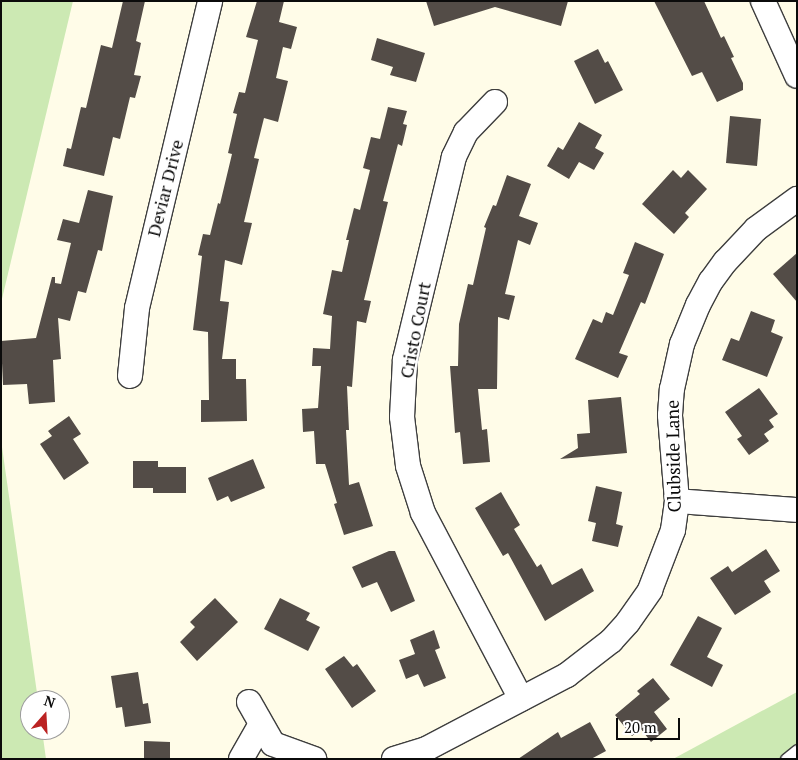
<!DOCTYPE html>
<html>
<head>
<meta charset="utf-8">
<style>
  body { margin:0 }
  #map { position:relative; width:798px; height:760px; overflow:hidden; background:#fffce8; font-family:"PT Serif",serif }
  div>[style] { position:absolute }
  .green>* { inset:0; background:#cce9b3 }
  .building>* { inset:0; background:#534c47 }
  .roads { filter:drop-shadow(1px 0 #3e3e3e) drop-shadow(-1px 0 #3e3e3e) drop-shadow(0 1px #3e3e3e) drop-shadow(0 -1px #3e3e3e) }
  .service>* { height:11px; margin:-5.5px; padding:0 5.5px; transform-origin:5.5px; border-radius:5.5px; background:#fff }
  .minor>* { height:24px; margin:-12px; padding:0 12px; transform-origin:12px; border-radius:12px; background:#fff }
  span { translate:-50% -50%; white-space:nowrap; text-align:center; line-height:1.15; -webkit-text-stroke:5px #fff; paint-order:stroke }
  .street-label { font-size:18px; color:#0b0b0b }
  .frame { position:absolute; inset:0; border:2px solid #0b0b0b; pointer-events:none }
  .north { position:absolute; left:20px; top:690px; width:50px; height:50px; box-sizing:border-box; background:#fff; border:1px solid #9d9d9d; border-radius:50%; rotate:19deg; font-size:14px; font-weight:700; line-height:20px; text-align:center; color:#0b0b0b }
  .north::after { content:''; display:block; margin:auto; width:18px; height:22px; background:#b22; clip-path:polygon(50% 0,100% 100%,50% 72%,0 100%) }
  .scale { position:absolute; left:616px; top:718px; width:64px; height:22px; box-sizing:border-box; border:2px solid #0b0b0b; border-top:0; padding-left:6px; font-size:15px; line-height:18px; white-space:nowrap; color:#0b0b0b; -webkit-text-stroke:4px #fff; paint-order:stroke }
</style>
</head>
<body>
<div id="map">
  <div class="green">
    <i style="clip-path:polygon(1px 1px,73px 1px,1px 303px)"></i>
    <i style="clip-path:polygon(1px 440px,38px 700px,30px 700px,30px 730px,42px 730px,46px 759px,1px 759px)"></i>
    <i style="clip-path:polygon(797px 692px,797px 759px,673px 759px)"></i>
  </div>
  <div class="building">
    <i style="clip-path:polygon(123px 1px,145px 1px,136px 41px,141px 43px,134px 75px,141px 76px,135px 98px,130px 97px,120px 139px,113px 137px,104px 176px,63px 166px,67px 148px,71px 149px,81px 107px,86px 108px,101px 45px,112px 48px)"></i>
    <i style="clip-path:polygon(257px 1px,284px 1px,279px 22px,297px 27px,291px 49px,283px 47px,276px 78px,288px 81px,278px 122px,264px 118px,254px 158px,259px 159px,244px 222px,252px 223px,242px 265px,225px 260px,220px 301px,229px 302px,222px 359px,236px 359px,236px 379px,246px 379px,247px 421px,201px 422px,201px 400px,209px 400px,208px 332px,193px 330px,202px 256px,198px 255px,203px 234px,210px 235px,218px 203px,220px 204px,232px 154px,228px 153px,237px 114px,233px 113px,239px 92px,245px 93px,258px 40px,246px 37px)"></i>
    <i style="clip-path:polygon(426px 1px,568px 1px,561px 26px,495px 7px,434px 26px)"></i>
    <i style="clip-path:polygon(654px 1px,704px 1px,721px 38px,724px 36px,734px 57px,731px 58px,743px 83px,743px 90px,717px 102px,702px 72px,692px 76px)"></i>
    <i style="clip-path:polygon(377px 38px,425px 53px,416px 82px,390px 75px,393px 67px,371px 60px)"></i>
    <i style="clip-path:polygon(598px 49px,605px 63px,608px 61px,623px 90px,595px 104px,574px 61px)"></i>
    <i style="clip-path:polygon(388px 107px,407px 111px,403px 124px,407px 125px,402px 146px,398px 144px,383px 201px,388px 202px,364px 300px,371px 301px,366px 323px,357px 321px,352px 387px,347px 386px,349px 430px,346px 430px,349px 485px,359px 482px,373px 526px,344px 535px,334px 504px,337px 503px,325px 464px,316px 464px,314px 431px,303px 432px,302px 409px,318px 408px,321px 366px,312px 366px,313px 348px,330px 349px,332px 316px,323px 314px,332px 270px,342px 272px,349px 240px,346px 240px,354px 208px,360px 210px,370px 170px,363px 168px,371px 137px,380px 139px)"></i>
    <i style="clip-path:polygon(730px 116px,761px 119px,757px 166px,726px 163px)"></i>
    <i style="clip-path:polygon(579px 122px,602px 135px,595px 148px,604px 153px,594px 170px,579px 162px,569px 179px,547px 166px,558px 147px,563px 150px)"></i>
    <i style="clip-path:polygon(673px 170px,681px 178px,688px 170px,707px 189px,685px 213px,689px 217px,674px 234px,642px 204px)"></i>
    <i style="clip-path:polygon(507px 175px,531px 184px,519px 216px,538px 223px,530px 245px,518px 240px,505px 294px,515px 296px,509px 320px,498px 317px,497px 389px,478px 389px,482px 430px,487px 429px,490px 462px,463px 464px,460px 432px,455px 433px,450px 366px,458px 366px,459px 324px,468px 284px,473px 285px,486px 228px,484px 227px,493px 205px,496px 206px)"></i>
    <i style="clip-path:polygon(88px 190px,113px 196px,102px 251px,98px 250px,86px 293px,78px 291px,70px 321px,58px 318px,61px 359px,53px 360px,55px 402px,29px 404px,27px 384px,3px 385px,1px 341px,36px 338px,52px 277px,55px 277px,55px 283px,61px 284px,71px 243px,57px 240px,63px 219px,79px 223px)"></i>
    <i style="clip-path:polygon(635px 242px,664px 254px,645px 304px,641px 302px,619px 353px,628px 356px,618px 378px,575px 359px,593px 319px,602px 323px,606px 312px,613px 315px,629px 275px,623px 273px)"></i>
    <i style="clip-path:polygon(797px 253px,797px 302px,773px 274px)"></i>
    <i style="clip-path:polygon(751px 311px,775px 320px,771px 332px,783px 337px,767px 377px,722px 360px,731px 338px,739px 341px)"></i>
    <i style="clip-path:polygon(759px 388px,778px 414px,769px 420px,774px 427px,764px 434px,769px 441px,749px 455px,737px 439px,742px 436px,725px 412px)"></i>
    <i style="clip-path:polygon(621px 397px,627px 453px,560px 459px,578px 448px,577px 434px,590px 433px,588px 400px)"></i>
    <i style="clip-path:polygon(69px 416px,81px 434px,73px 439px,89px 463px,64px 480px,40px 444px,52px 436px,48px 431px)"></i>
    <i style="clip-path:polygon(253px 459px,265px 488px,231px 502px,228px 496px,217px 501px,208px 478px)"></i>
    <i style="clip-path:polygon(133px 461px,158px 461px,158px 467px,186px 467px,186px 493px,153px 493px,153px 488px,133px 488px)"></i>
    <i style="clip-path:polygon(596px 486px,622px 492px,616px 524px,623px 526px,618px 547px,592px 541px,596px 523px,588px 521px)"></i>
    <i style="clip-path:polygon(501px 492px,520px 525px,514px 529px,537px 567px,541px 564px,552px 585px,582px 568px,594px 591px,545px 621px,508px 553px,503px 556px,475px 508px)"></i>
    <i style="clip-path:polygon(766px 549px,780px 571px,764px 581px,771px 592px,735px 615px,710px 578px,728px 566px,732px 572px)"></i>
    <i style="clip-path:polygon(389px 551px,395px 551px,415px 601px,391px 612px,377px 582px,362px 588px,352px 567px)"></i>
    <i style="clip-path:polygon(215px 598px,238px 622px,197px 661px,180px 642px,195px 627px,190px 622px)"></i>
    <i style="clip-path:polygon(280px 598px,310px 613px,306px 620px,320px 627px,308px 651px,264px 629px)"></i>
    <i style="clip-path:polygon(698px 616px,722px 628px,707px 657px,723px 665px,712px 687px,670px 665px)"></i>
    <i style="clip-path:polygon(434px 630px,440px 648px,435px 650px,446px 678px,424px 687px,418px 674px,406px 679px,399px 660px,415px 654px,410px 640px)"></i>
    <i style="clip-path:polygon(344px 656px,353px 667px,357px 664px,376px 691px,352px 708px,325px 669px)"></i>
    <i style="clip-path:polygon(138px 672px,143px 704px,148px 703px,151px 723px,125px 727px,122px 707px,116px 708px,111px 676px)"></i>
    <i style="clip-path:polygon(653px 678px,670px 699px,654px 712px,667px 729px,651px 742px,641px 729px,632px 736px,615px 715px,640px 694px,637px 691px)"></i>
    <i style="clip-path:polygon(590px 722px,606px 751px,591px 759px,518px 759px,558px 732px,561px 738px)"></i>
    <i style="clip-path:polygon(144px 741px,170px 742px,170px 759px,144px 759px)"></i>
  </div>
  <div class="roads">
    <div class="service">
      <i style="left:786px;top:759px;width:14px;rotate:-39deg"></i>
    </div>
    <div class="minor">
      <i style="left:763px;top:1px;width:82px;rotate:65.6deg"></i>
      <i style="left:495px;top:102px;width:42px;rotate:134deg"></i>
      <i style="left:466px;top:132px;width:28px;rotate:116deg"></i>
      <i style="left:454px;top:157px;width:209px;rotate:103.6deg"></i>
      <i style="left:405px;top:360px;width:57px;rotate:93deg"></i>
      <i style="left:402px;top:417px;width:49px;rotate:83deg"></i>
      <i style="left:408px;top:466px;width:49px;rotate:72.3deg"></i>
      <i style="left:423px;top:513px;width:210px;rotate:62.2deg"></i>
      <i style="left:130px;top:376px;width:68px;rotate:-84.1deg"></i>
      <i style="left:137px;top:308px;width:316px;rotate:-76.6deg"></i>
      <i style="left:677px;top:501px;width:120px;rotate:4.3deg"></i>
      <i style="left:249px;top:702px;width:48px;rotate:60.3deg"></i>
      <i style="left:273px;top:744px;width:44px;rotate:20.1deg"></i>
      <i style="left:241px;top:759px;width:40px;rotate:-60.3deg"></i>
      <i style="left:394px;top:759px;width:34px;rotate:-17deg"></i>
      <i style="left:426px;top:749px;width:159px;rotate:-27.7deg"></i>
      <i style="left:567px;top:675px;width:56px;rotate:-37.7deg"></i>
      <i style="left:611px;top:641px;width:25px;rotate:-48deg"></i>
      <i style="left:628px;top:622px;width:39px;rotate:-55deg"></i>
      <i style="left:650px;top:590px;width:64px;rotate:-69deg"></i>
      <i style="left:673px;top:530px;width:29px;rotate:-82deg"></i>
      <i style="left:677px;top:501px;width:86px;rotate:-94.7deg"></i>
      <i style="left:670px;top:415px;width:26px;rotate:-86deg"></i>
      <i style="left:672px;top:389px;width:46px;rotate:-77.5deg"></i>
      <i style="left:682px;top:344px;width:42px;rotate:-67.7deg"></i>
      <i style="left:698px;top:305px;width:27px;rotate:-62deg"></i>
      <i style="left:711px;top:281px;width:24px;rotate:-54deg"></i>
      <i style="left:725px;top:262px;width:45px;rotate:-46.8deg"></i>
      <i style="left:756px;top:229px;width:51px;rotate:-36.2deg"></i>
    </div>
  </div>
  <div class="street-label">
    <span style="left:165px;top:188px;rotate:-76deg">Deviar Drive</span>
    <span style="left:415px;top:330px;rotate:-79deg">Cristo Court</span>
    <span style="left:673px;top:456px;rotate:-91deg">Clubside Lane</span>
  </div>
  <div class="frame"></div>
  <div class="north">N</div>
  <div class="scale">20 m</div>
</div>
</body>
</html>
